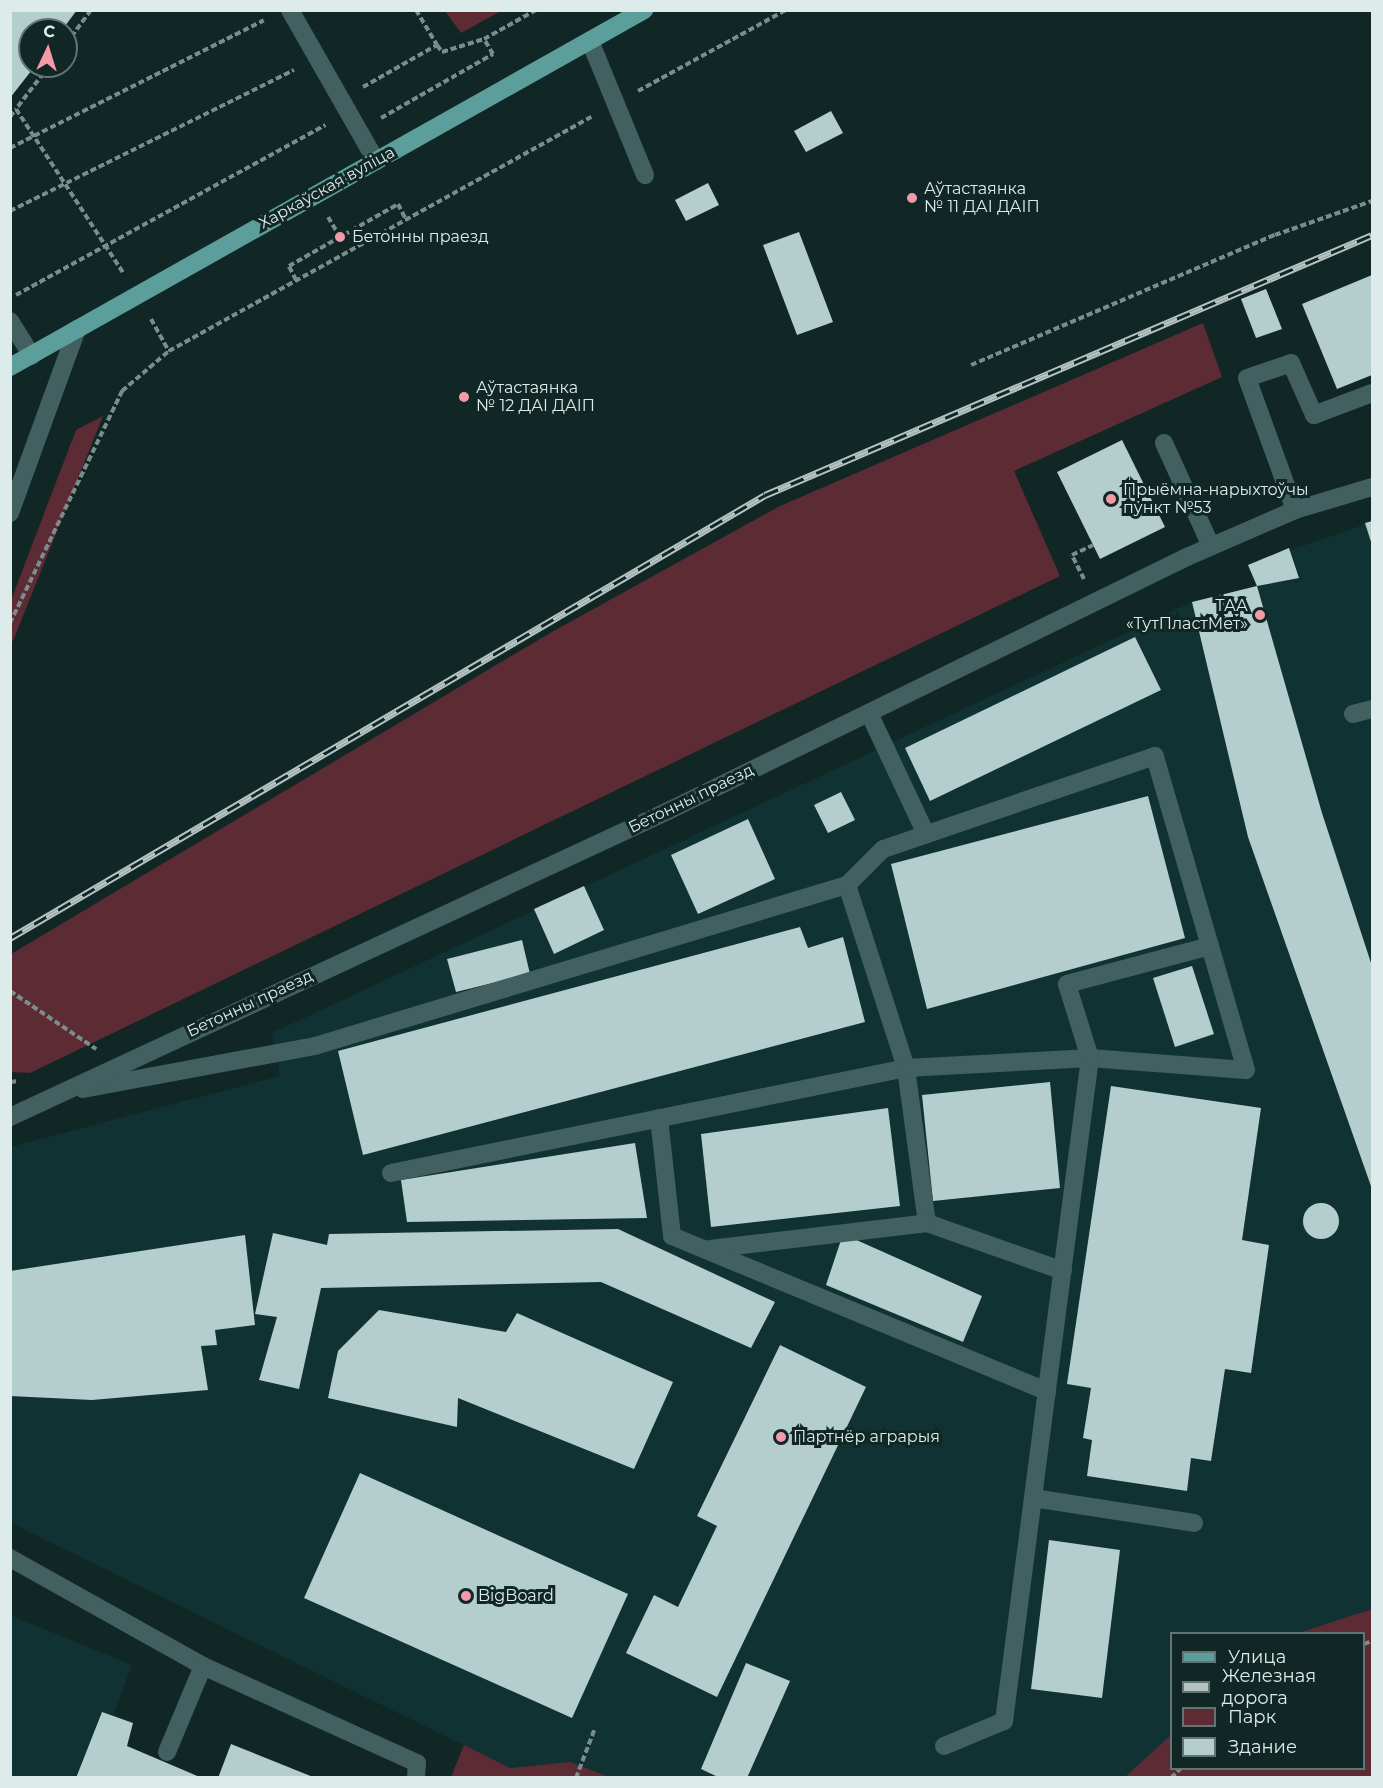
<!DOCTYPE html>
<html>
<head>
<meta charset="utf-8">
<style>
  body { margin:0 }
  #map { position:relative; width:1383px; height:1788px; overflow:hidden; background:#102726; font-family:Montserrat,sans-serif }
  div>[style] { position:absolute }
  .built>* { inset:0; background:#103232 }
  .green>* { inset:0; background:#5c2b34 }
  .building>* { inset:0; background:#b3cecd }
  .round { border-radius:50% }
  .path>* { height:4px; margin-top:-2px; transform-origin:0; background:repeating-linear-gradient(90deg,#7a8c8b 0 6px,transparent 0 9px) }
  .minor>* { height:18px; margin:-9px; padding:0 9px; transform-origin:9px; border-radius:9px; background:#42605f }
  .major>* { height:18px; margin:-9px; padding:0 9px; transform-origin:9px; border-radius:9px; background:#5c9e9c }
  .rail>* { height:7px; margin-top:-3.5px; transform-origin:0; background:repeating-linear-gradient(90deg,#102726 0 14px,#b4c3c2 0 28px); box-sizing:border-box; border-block:2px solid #b4c3c2 }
  .dots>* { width:16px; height:16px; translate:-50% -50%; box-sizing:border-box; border:3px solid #102726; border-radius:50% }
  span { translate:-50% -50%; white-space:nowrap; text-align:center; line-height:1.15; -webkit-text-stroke:6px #102726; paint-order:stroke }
  .street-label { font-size:16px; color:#ddebea }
  .poi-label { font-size:16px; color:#ddebea }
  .left { translate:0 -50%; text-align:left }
  .right { translate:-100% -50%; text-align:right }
  .frame { position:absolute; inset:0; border:12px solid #ddebea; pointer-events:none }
  .legend { position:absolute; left:1170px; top:1632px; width:195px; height:138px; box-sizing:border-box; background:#102726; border:2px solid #627574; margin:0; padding:8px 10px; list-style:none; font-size:18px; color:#ddebea }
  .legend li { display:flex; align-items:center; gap:12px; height:30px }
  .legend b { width:30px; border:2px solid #627574 }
  .north { position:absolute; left:18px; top:18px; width:60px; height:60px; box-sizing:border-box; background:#102726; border:2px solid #627574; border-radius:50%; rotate:4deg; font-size:16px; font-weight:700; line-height:24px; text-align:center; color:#ddebea }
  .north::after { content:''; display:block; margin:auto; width:21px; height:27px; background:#f39aa8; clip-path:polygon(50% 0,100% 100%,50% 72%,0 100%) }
</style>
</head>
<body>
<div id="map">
  <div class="built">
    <i style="clip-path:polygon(1372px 522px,1372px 1609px,1298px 1633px,1172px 1634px,1171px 1735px,1125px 1777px,609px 1778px,570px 1762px,510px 1768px,11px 1523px,10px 1147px,280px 1076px,272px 1033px,1192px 602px,1256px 586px,1248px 565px)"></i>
    <i style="clip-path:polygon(10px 1615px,132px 1665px,113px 1715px,133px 1723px,127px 1746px,202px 1777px,11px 1777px)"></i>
  </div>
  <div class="green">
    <i style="clip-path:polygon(445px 11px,501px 11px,461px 33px)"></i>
    <i style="clip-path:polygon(1203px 323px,1222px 377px,1014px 471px,1060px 576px,30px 1073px,11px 1072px,11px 954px,550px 633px,780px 506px)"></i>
    <i style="clip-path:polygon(103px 416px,13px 641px,11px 641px,11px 600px,76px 430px)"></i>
    <i style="clip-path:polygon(1372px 1609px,1372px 1777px,1125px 1777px,1171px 1735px,1172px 1768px,1364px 1768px,1364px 1634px,1298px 1633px)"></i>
    <i style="clip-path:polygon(464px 1745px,510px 1768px,570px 1762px,609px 1777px,451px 1777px)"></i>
  </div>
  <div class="building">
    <i style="clip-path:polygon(10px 10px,77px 10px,62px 30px,30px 30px,30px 66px,35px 66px,10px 98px)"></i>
    <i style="clip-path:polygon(831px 111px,843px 133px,806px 152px,794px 131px)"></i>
    <i style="clip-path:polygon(708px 183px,719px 205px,686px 221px,675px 200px)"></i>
    <i style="clip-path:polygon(799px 232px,833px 322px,797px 335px,763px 245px)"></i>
    <i style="clip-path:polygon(1372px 275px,1372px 375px,1337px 389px,1302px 304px)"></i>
    <i style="clip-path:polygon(1266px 289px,1282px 329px,1256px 338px,1241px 299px)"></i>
    <i style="clip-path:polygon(1122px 440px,1165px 527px,1100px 559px,1057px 472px)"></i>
    <i style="clip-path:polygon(1372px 521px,1372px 545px,1365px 523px)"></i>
    <i style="clip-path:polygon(1289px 548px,1299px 578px,1257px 586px,1248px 565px)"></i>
    <i style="clip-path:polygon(1257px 586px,1322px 813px,1372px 966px,1372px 1189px,1248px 837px,1192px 602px)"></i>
    <i style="clip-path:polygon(1135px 637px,1161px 690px,930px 801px,905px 748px)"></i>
    <i style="clip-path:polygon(841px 792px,855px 820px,828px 833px,814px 805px)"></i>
    <i style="clip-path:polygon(1148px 796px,1185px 938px,927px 1009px,891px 864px)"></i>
    <i style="clip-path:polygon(748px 819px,775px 879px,698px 914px,671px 855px)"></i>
    <i style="clip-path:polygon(584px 886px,604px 930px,554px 954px,534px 909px)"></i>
    <i style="clip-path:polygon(800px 927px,808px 948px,843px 937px,865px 1022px,363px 1155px,338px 1051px)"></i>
    <i style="clip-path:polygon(522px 940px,530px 974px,456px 992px,447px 959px)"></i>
    <i style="clip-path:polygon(1192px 966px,1214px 1034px,1175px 1047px,1153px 978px)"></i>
    <i style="clip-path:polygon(1050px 1082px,1060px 1188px,933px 1201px,922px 1095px)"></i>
    <i style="clip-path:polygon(1111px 1086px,1261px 1108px,1242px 1240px,1269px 1245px,1251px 1373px,1225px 1369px,1211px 1461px,1191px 1458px,1187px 1491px,1087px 1476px,1092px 1440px,1083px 1438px,1091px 1388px,1067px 1384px)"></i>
    <i style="clip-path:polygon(888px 1108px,900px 1206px,711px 1227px,701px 1134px)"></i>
    <i style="clip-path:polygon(635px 1143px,647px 1218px,407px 1222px,401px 1180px)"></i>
    <i class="round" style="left:1303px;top:1203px;width:36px;height:36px"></i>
    <i style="clip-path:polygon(618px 1229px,775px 1302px,751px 1348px,601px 1282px,321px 1288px,299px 1389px,259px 1380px,277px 1317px,255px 1314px,273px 1233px,327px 1245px,329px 1234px)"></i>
    <i style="clip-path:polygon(843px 1234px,982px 1296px,963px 1342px,826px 1285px)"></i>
    <i style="clip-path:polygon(245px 1235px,255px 1325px,215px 1330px,217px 1345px,201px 1346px,208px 1390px,92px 1400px,10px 1396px,10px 1271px)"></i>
    <i style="clip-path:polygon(379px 1310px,506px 1332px,517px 1313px,673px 1382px,634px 1469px,458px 1398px,457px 1427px,328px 1398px,338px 1351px)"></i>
    <i style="clip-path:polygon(780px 1345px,866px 1387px,717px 1697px,626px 1653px,654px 1595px,678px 1607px,717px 1526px,697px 1516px)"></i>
    <i style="clip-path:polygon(360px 1473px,628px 1594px,572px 1718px,304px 1598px)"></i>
    <i style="clip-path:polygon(1049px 1540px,1120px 1550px,1102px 1698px,1031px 1689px)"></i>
    <i style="clip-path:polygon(746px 1663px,790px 1681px,747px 1778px,720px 1778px,701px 1769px)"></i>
    <i style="clip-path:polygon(102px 1712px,133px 1723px,127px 1746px,202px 1778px,76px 1778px)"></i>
    <i style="clip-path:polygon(231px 1744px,313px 1777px,312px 1778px,218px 1778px)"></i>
  </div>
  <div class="path">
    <i style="left:416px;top:10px;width:41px;rotate:59deg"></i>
    <i style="left:66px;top:44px;width:42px;rotate:-53.7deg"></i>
    <i style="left:49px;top:66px;width:54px;rotate:127.5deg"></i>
    <i style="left:16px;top:109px;width:197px;rotate:56.8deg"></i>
    <i style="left:363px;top:87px;width:85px;rotate:-29.6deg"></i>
    <i style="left:437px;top:45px;width:9px;rotate:54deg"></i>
    <i style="left:442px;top:52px;width:44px;rotate:-17.2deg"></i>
    <i style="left:484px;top:39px;width:60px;rotate:-29.1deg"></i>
    <i style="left:638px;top:91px;width:169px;rotate:-28.7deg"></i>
    <i style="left:10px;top:117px;width:10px;rotate:-53deg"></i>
    <i style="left:381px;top:118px;width:129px;rotate:-29.7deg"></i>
    <i style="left:493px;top:54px;width:17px;rotate:-121deg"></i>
    <i style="left:10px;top:148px;width:284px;rotate:-26.7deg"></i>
    <i style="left:10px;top:211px;width:317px;rotate:-26.4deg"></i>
    <i style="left:328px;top:217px;width:23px;rotate:59deg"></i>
    <i style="left:296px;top:280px;width:16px;rotate:-117deg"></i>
    <i style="left:289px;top:266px;width:125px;rotate:-29.6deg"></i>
    <i style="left:398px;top:204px;width:18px;rotate:63deg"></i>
    <i style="left:16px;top:295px;width:353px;rotate:-28.8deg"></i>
    <i style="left:151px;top:319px;width:37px;rotate:61deg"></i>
    <i style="left:971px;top:365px;width:331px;rotate:-23.2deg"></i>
    <i style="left:1275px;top:235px;width:103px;rotate:-19.3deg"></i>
    <i style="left:1084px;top:579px;width:27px;rotate:-117deg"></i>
    <i style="left:1072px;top:555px;width:23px;rotate:-25deg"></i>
    <i style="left:10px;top:623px;width:258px;rotate:-64.2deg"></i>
    <i style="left:122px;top:391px;width:62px;rotate:-40.4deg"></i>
    <i style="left:169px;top:351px;width:483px;rotate:-29deg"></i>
    <i style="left:10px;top:991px;width:104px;rotate:34deg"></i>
    <i style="left:10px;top:1082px;width:9px;rotate:-6deg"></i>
    <i style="left:1364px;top:1644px;width:9px;rotate:-21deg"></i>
    <i style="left:576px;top:1778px;width:53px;rotate:-69.2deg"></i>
    <i style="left:1171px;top:1778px;width:14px;rotate:-45deg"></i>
  </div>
  <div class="minor">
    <i style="left:290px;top:10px;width:174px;rotate:60.3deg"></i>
    <i style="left:590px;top:41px;width:145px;rotate:67.7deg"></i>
    <i style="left:10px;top:321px;width:41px;rotate:57.8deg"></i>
    <i style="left:1164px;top:443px;width:113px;rotate:65.5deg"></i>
    <i style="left:1295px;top:510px;width:140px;rotate:-110deg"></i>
    <i style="left:1247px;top:378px;width:46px;rotate:-18.8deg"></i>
    <i style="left:1291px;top:363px;width:57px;rotate:66.1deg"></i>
    <i style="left:1314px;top:415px;width:62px;rotate:-20.8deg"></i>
    <i style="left:10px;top:513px;width:196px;rotate:-70deg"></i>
    <i style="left:869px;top:713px;width:134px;rotate:64.8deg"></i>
    <i style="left:1353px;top:714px;width:20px;rotate:-15deg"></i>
    <i style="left:83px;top:1089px;width:236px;rotate:-10.5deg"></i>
    <i style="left:315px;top:1046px;width:556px;rotate:-16.84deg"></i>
    <i style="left:847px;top:885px;width:192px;rotate:72.1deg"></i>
    <i style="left:906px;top:1068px;width:156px;rotate:82.3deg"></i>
    <i style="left:927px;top:1223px;width:144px;rotate:19.4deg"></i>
    <i style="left:10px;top:1117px;width:726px;rotate:-24.94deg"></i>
    <i style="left:668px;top:811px;width:578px;rotate:-26.08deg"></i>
    <i style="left:1187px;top:557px;width:118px;rotate:-23.5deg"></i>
    <i style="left:1295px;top:510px;width:80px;rotate:-16.6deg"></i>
    <i style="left:659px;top:1118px;width:119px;rotate:83.7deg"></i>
    <i style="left:672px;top:1236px;width:406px;rotate:22.5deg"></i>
    <i style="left:391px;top:1173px;width:526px;rotate:-11.52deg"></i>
    <i style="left:906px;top:1068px;width:184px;rotate:-3.1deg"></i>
    <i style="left:1090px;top:1058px;width:156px;rotate:4.4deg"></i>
    <i style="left:1246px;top:1070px;width:327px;rotate:-106.2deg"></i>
    <i style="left:1155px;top:756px;width:287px;rotate:161.1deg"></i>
    <i style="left:883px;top:849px;width:51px;rotate:135deg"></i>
    <i style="left:710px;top:1249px;width:219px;rotate:-6.8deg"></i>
    <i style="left:1033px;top:1498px;width:163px;rotate:8.8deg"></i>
    <i style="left:10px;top:1558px;width:221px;rotate:29.2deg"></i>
    <i style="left:203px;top:1666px;width:235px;rotate:24.4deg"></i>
    <i style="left:417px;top:1763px;width:15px;rotate:94deg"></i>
    <i style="left:944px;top:1746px;width:65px;rotate:-22.6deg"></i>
    <i style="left:1004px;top:1721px;width:669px;rotate:-82.61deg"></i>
    <i style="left:1090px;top:1058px;width:77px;rotate:-107.3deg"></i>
    <i style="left:1067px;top:984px;width:148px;rotate:-14.9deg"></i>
    <i style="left:167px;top:1752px;width:93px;rotate:-67.3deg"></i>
  </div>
  <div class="major">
    <i style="left:10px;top:367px;width:728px;rotate:-29.38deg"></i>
  </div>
  <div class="rail">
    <i style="left:10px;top:938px;width:875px;rotate:-30.4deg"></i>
    <i style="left:765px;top:495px;width:660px;rotate:-23.19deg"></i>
  </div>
  <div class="dots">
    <i style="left:912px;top:198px;background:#f39aa8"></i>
    <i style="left:340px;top:237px;background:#f39aa8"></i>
    <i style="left:464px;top:397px;background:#f39aa8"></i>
    <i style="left:1111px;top:499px;background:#f39aa8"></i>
    <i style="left:1260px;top:615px;background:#f39aa8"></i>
    <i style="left:781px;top:1437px;background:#f39aa8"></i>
    <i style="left:466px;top:1596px;background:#f39aa8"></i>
  </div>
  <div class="street-label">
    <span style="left:327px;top:188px;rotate:-29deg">Харкаўская вуліца</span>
    <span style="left:691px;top:799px;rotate:-26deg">Бетонны праезд</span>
    <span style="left:250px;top:1004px;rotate:-25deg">Бетонны праезд</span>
  </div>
  <div class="poi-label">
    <span class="left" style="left:924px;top:198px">Аўтастаянка<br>№ 11 ДАІ ДАІП</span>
    <span class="left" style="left:352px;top:237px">Бетонны праезд</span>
    <span class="left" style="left:476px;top:397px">Аўтастаянка<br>№ 12 ДАІ ДАІП</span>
    <span class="left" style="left:1123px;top:499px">Прыёмна-нарыхтоўчы<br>пункт №53</span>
    <span class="right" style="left:1248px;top:615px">ТАА<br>«ТутПластМет»</span>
    <span class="left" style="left:793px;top:1437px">Партнёр аграрыя</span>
    <span class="left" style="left:478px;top:1596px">BigBoard</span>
  </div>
  <div class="frame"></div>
  <ul class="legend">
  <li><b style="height:8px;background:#5c9e9c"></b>Улица</li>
  <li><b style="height:8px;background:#b4c3c2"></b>Железная дорога</li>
  <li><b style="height:16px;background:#5c2b34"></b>Парк</li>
  <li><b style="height:16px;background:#b3cecd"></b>Здание</li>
  </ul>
  <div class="north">С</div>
</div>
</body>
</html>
